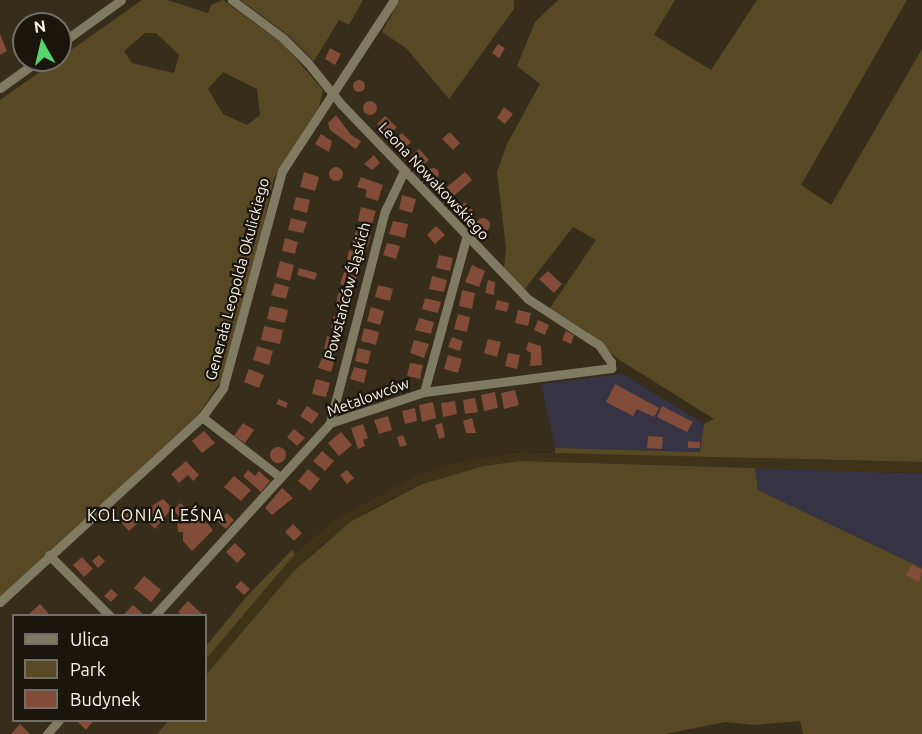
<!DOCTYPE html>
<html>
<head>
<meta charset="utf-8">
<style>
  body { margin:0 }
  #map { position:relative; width:922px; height:734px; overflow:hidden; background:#362d1b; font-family:Ubuntu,sans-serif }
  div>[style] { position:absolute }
  .industrial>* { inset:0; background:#363344 }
  .built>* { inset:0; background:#3e3219 }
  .green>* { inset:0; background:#584824 }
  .building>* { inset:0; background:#824c38 }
  .round { border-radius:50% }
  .minor>* { height:9px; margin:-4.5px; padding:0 4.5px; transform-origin:4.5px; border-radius:4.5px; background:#7f7a62 }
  span { translate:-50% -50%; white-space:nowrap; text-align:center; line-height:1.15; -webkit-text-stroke:4.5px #1a160e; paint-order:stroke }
  .street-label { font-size:15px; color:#faf5e9 }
  .neighbourhood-label { font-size:16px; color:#faf5e9; letter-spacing:1.5px }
  .legend { position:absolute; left:12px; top:614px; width:195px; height:108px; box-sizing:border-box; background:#1a160e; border:2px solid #746f66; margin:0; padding:8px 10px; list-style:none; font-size:18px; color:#faf5e9 }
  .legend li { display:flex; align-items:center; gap:12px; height:30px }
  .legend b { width:30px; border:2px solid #746f66 }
  .north { position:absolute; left:12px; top:12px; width:60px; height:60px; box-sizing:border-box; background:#1a160e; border:2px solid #746f66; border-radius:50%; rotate:352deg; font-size:16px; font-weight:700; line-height:24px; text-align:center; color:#faf5e9 }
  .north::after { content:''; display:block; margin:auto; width:21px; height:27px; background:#59d56f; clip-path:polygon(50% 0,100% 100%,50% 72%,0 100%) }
</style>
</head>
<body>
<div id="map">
  <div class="industrial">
    <i style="clip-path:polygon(623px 374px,704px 424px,700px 452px,555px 448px,541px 384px)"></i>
    <i style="clip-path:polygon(755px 468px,922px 474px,922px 568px,758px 490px)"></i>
  </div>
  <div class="built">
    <i style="clip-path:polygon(520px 452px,922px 462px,922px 473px,520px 461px,451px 475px,421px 484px,370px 510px,318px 547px,206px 675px,206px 659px,260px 593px,295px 554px,333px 521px,418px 475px,451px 464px)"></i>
  </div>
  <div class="green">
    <i style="clip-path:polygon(evenodd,142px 0,167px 0,208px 13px,211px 5px,223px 0,283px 44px,323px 90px,319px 107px,274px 178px,249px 287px,221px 381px,198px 415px,0 598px,0 100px,142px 0,145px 33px,156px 33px,179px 55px,174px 73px,132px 63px,124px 51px,145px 33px,142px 0,223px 72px,257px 89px,260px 115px,247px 125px,223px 114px,208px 89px,223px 72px)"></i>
    <i style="clip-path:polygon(241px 0,363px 0,349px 25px,339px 20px,314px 61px,289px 36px)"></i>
    <i style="clip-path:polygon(400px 0,514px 0,514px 9px,449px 99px,406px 48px,382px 32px)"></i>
    <i style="clip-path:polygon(558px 0,675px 0,654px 35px,711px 70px,757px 0,907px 0,801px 185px,831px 205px,922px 49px,922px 462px,555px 453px,555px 448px,700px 452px,704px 424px,714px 419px,618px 359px,586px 331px,550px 308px,596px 240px,573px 227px,524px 290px,504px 269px,506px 248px,497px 172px,507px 144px,540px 84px,517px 66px,535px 22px)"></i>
    <i style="clip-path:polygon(520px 461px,755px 468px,758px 490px,922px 568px,922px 734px,803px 734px,800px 721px,754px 725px,725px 722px,666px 734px,157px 734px,168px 721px,206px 720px,206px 675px,293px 572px,350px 522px,422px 484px,484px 466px)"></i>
    <i style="clip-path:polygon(292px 550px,295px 554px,206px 659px,206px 646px,247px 596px)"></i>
  </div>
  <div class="building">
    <i style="clip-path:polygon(0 34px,7px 51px,0 55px)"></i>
    <i style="clip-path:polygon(498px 44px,505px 48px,499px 58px,492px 53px)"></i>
    <i style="clip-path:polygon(330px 48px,341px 54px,335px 65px,325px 59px)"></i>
    <i class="round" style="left:353px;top:80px;width:12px;height:12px"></i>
    <i class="round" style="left:363px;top:101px;width:14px;height:14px"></i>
    <i style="clip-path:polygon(504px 107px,513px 114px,505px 124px,497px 118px)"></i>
    <i style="clip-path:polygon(336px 115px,351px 135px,361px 141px,356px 149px,330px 130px,328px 123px)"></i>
    <i style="clip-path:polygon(385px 116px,397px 127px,388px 136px,377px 124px)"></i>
    <i style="clip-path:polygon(450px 132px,460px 143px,453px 150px,442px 139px)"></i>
    <i style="clip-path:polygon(402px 133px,411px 142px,402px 151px,393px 141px)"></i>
    <i style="clip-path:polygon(321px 134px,332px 141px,329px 152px,315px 144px)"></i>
    <i style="clip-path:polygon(419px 149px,429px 160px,420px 167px,410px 156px)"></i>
    <i style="clip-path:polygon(374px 155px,380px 163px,372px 170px,364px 164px)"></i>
    <i class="round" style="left:329px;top:167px;width:14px;height:14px"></i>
    <i class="round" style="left:427px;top:168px;width:12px;height:12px"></i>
    <i style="clip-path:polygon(304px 172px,319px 177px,315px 191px,300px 187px)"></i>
    <i style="clip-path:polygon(465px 172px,472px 180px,449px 200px,441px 192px)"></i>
    <i style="clip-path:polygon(361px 177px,383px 185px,378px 201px,365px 197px,367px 190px,357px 187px)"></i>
    <i style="clip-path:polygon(402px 195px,416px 199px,412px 213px,399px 209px)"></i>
    <i style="clip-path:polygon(296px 197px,310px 200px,307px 213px,293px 209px)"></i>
    <i style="clip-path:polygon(465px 202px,473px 211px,465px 218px,457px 209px)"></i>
    <i style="clip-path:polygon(361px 207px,376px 211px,372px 224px,358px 221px)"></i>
    <i style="clip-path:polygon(291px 218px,307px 222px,303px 233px,288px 230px)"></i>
    <i class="round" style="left:476px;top:218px;width:14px;height:14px"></i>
    <i style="clip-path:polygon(393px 221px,408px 224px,405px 238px,389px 234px)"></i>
    <i style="clip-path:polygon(436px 226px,445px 235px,435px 244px,427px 235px)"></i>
    <i style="clip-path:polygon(356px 231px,371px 235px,367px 248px,352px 244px)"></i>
    <i style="clip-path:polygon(285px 238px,298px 242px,295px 254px,282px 251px)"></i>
    <i style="clip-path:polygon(387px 243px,400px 246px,396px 259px,383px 255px)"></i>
    <i style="clip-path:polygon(349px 250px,363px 254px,360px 268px,346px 264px)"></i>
    <i style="clip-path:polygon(439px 255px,453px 258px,450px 271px,436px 268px)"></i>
    <i style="clip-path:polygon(280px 261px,294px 265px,290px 281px,276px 277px)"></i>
    <i style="clip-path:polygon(472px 265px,485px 271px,479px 287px,465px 282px)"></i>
    <i style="clip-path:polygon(299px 268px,317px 273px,315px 280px,297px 275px)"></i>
    <i style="clip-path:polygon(548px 271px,562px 284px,554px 293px,539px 279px)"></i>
    <i style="clip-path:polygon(344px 272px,357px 276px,353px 288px,340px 284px)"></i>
    <i style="clip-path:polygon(432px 276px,447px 280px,444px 292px,429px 289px)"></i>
    <i style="clip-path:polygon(488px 280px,495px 282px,494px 295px,485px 293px)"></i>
    <i style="clip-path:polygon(275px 283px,289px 287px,286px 299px,271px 295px)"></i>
    <i style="clip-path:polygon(378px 285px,393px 289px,390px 301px,375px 297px)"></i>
    <i style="clip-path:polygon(462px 290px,475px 293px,472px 309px,459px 306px)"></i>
    <i style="clip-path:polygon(338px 293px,351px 295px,349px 308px,336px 305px)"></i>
    <i style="clip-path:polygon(425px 298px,441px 302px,438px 313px,422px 309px)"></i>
    <i style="clip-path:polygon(497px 300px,509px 303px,507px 312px,495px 309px)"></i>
    <i style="clip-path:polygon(270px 306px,288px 310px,285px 323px,267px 319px)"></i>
    <i style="clip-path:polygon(371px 307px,384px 311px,380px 325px,367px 321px)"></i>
    <i style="clip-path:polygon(518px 310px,531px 313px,528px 326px,515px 323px)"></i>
    <i style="clip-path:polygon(458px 314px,470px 317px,467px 332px,454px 329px)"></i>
    <i style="clip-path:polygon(334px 316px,345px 318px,342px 330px,331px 328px)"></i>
    <i style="clip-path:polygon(419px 318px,434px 322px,431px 334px,415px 330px)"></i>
    <i style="clip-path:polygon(538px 320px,549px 325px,545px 335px,534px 330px)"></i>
    <i style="clip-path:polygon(264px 326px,283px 330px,280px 344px,261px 340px)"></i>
    <i style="clip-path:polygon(364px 328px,379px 332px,376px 345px,361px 341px)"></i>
    <i style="clip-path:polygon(566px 331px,574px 335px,571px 344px,562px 340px)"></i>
    <i style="clip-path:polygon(327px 336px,340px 339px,337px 352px,324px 349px)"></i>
    <i style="clip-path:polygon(452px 337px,463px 341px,460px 351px,448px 347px)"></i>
    <i style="clip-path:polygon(488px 339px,501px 342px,497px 357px,484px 353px)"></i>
    <i style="clip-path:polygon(414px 340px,429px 344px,424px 358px,410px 353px)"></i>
    <i style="clip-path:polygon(528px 342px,541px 346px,542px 365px,530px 366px,531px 353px,526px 350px)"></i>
    <i style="clip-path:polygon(257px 346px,273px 351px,269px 365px,253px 360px)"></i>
    <i style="clip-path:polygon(358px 348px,371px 351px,368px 364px,355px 361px)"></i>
    <i style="clip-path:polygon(508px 353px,520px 355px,517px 369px,505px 366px)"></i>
    <i style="clip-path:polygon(323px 355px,335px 359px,331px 372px,318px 368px)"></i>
    <i style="clip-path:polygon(448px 355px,462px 359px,458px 373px,444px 369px)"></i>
    <i style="clip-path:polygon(410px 363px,423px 365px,420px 379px,407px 376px)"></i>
    <i style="clip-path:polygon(354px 367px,367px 370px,364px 383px,350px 379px)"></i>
    <i style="clip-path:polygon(249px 369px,264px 375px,259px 388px,244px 382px)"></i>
    <i style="clip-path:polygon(316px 379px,330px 383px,326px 397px,312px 394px)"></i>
    <i style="clip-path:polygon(615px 384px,659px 408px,654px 417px,637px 409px,633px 416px,606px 402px)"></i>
    <i style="clip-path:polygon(515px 390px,519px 405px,504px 409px,501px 393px)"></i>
    <i style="clip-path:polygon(495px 392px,498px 408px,484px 411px,481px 395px)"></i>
    <i style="clip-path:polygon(475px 398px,478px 412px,465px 414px,463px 400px)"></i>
    <i style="clip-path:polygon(279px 399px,288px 403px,286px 408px,276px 404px)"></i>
    <i style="clip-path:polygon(455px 401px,457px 414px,443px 417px,441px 403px)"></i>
    <i style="clip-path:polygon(433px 402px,436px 418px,422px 422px,419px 405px)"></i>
    <i style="clip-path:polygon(307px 406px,319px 414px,312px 424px,300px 416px)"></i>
    <i style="clip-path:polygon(662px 406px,693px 422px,687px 432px,657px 417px)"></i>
    <i style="clip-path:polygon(415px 408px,417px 421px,405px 424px,402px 411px)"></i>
    <i style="clip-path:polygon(388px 416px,392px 430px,379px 434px,374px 420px)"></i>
    <i style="clip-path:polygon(472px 418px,476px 433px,466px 433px,463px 421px)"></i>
    <i style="clip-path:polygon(243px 423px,254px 430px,245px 443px,234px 436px)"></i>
    <i style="clip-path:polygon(442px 423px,445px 437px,439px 439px,435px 425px)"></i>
    <i style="clip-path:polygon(363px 424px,368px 438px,363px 440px,365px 446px,358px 449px,351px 428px)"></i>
    <i style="clip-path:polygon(294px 429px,305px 438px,297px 446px,287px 437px)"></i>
    <i style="clip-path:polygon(204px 431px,215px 443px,202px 453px,192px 441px)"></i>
    <i style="clip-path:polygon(341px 432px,352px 445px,339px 456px,328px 443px)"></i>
    <i style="clip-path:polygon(403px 435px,407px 445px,400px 447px,397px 437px)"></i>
    <i style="clip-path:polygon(648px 436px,663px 437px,662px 449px,647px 448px)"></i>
    <i style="clip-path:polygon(688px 441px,700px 442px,700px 448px,688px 448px)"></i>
    <i class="round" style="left:270px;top:447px;width:16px;height:16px"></i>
    <i style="clip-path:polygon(322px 451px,334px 461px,325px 471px,313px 461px)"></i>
    <i style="clip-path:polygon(186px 461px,199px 475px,193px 481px,188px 475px,179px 483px,171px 474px)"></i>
    <i style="clip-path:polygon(308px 469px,320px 479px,310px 491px,298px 481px)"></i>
    <i style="clip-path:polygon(248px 470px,255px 476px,259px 471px,270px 481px,261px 492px,243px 476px)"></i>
    <i style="clip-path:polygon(347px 470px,354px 478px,347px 484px,340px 475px)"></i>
    <i style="clip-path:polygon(234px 476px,251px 490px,241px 501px,224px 487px)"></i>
    <i style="clip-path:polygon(282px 488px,293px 498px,272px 515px,265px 508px)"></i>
    <i style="clip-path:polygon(163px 499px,172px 508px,155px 529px,139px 514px)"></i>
    <i style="clip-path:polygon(181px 503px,186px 509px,179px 516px,173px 510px)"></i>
    <i style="clip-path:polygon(130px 511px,139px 522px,129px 531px,119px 520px)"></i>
    <i style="clip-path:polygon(227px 513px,234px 520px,226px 529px,218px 522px)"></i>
    <i style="clip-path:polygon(200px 515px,213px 530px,192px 551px,183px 541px,183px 532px,178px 532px,177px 523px,191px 518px,194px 522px)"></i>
    <i style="clip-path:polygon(293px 524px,302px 533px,294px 541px,285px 532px)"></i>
    <i style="clip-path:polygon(235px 543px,246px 554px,237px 563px,226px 552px)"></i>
    <i style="clip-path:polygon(99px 555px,105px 561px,98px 568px,92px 561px)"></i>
    <i style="clip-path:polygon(82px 557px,93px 569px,84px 577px,73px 565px)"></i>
    <i style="clip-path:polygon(912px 565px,922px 570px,919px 582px,906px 575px)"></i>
    <i style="clip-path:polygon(144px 576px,161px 590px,151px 602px,134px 588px)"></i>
    <i style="clip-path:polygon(241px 581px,250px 589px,244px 595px,235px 587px)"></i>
    <i style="clip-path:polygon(111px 589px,118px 595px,111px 602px,104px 596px)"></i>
    <i style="clip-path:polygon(188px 601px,202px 614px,200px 615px,182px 615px,178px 612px)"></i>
    <i style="clip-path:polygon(40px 604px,49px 614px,28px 615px)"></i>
    <i style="clip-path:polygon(133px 605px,144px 615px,123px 615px)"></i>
    <i style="clip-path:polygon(76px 720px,94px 720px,86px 730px)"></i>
    <i style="clip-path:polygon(20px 724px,30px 734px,11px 734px)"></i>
  </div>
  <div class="minor">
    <i style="left:60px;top:44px;width:75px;rotate:-35.8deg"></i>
    <i style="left:0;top:88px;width:48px;rotate:-35.7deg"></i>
    <i style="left:424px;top:392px;width:160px;rotate:-74.7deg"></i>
    <i style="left:202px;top:417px;width:98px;rotate:37.6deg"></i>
    <i style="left:330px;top:423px;width:219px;rotate:-75.5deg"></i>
    <i style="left:385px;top:211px;width:44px;rotate:-64.6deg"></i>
    <i style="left:49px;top:555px;width:86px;rotate:45deg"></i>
    <i style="left:0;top:602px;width:274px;rotate:-42.5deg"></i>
    <i style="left:202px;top:417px;width:36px;rotate:-54deg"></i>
    <i style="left:223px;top:388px;width:225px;rotate:-74.8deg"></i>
    <i style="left:282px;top:171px;width:204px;rotate:-56.8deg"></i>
    <i style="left:154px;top:616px;width:261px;rotate:-47.6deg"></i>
    <i style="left:330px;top:423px;width:99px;rotate:-18.3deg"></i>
    <i style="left:424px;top:392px;width:189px;rotate:-7.3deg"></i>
    <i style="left:611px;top:368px;width:6px;rotate:-90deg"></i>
    <i style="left:611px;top:362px;width:21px;rotate:-125deg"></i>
    <i style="left:599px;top:345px;width:85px;rotate:-147.1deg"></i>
    <i style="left:528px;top:299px;width:270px;rotate:-133.8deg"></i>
    <i style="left:341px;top:104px;width:53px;rotate:-128.8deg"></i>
    <i style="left:308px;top:63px;width:35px;rotate:-135deg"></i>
    <i style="left:283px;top:38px;width:64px;rotate:-143.3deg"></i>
    <i style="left:47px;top:734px;width:18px;rotate:-49deg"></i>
  </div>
  <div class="street-label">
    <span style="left:434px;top:181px;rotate:47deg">Leona Nowakowskiego</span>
    <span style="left:237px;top:279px;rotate:-75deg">Generała Leopolda Okulickiego</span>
    <span style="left:347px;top:291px;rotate:-75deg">Powstańców Śląskich</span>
    <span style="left:368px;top:397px;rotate:-20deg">Metalowców</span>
  </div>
  <div class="neighbourhood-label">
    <span style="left:156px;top:515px">KOLONIA LEŚNA</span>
  </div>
  <ul class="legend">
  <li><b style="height:8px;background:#7f7a62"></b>Ulica</li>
  <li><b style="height:16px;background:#584824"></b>Park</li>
  <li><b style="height:16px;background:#824c38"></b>Budynek</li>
  </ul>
  <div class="north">N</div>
</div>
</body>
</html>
